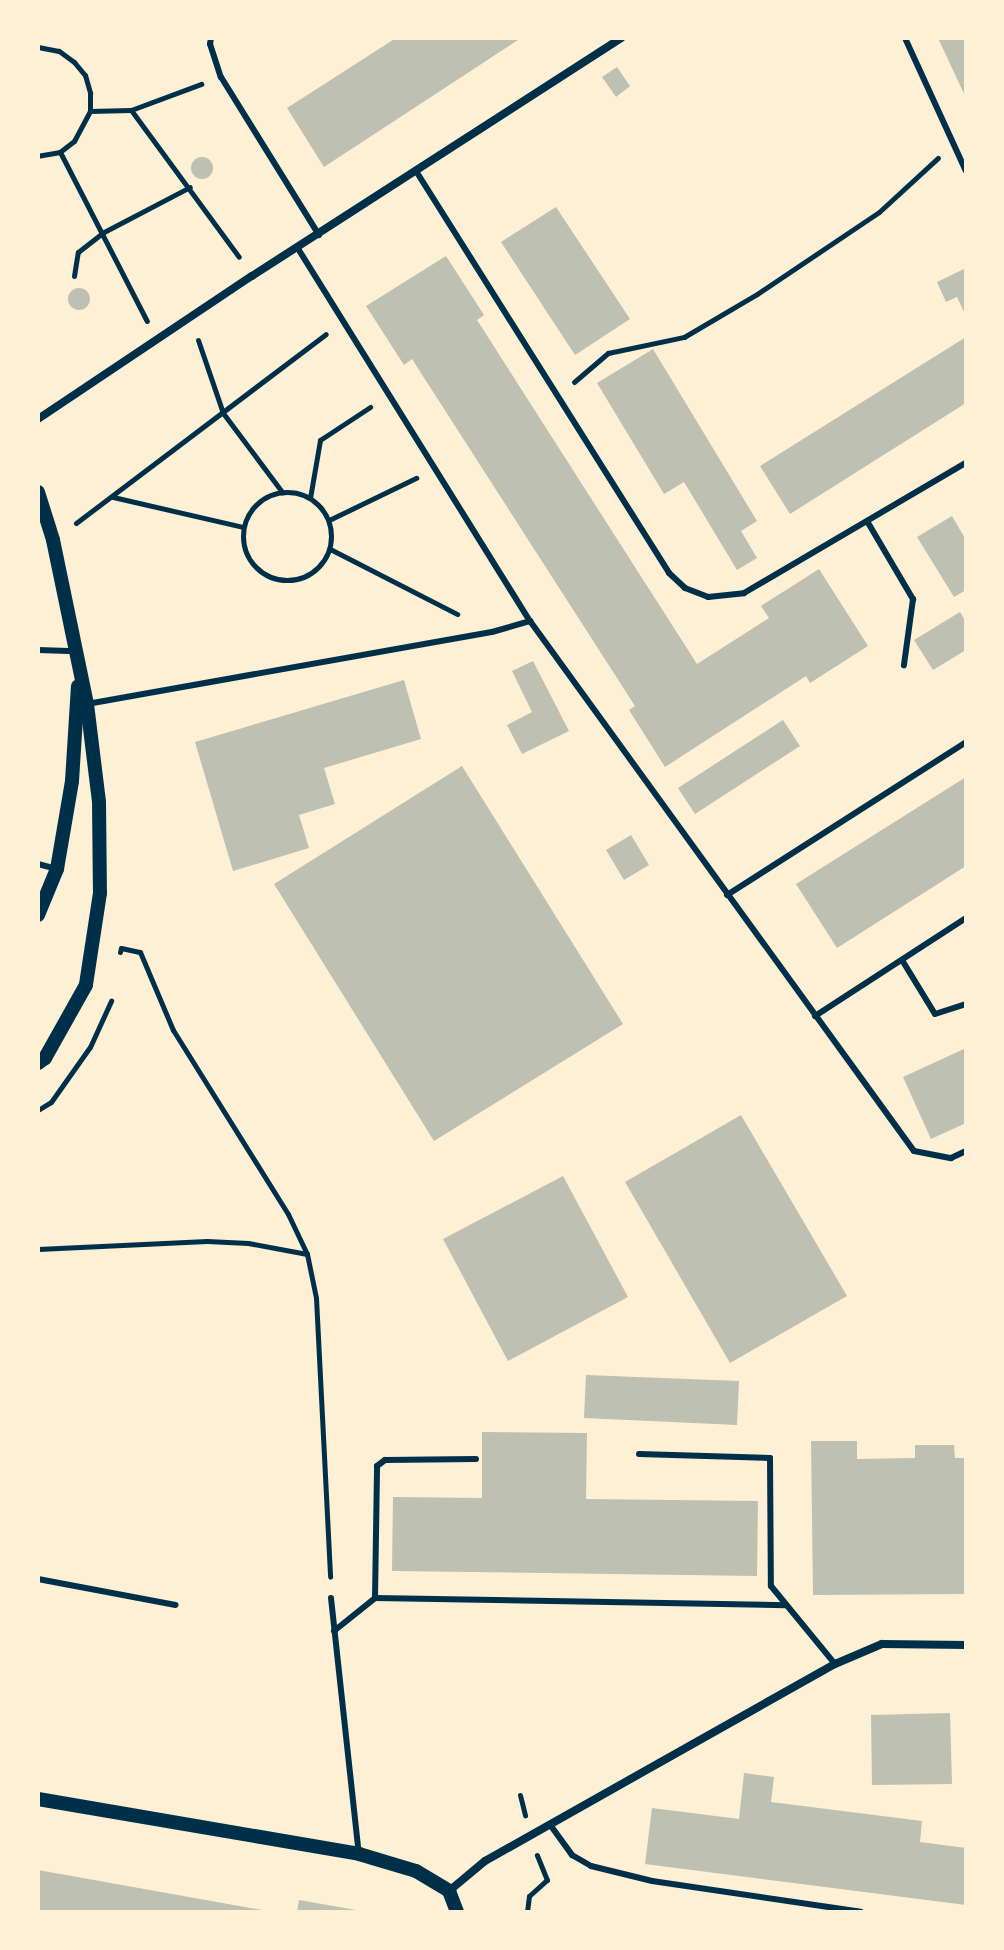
<!DOCTYPE html>
<html>
<head>
<meta charset="utf-8">
<style>
  body { margin:0 }
  #map { position:relative; width:1004px; height:1950px; overflow:hidden; background:#fdf0d5; font-family:Signika,sans-serif }
  div>[style] { position:absolute }
  .building>* { inset:0; background:#bec0b2 }
  .round { border-radius:50% }
  .path>* { height:5px; margin:-2.5px; padding:0 2.5px; transform-origin:2.5px; border-radius:2.5px; background:#003049 }
  .path>.ring { margin:-2.5px; padding:0; box-sizing:content-box; background:none; border:5px solid #003049; border-radius:50% }
  .service>* { height:6px; margin:-3px; padding:0 3px; transform-origin:3px; border-radius:3px; background:#003049 }
  .minor>* { height:8px; margin:-4px; padding:0 4px; transform-origin:4px; border-radius:4px; background:#003049 }
  .tertiary>* { height:14px; margin:-7px; padding:0 7px; transform-origin:7px; border-radius:7px; background:#003049 }
  span { translate:-50% -50%; white-space:nowrap; text-align:center; line-height:1.15; -webkit-text-stroke:8px #fdf0d5; paint-order:stroke }
  .frame { position:absolute; inset:0; border:40px solid #fdf0d5; pointer-events:none }
</style>
</head>
<body>
<div id="map">
  <div class="building">
    <i style="clip-path:polygon(396px 38px,521px 38px,324px 167px,287px 108px)"></i>
    <i style="clip-path:polygon(938px 38px,966px 38px,966px 98px)"></i>
    <i style="clip-path:polygon(617px 67px,630px 86px,616px 97px,602px 77px)"></i>
    <i class="round" style="left:191px;top:157px;width:22px;height:22px"></i>
    <i style="clip-path:polygon(556px 207px,630px 319px,575px 355px,501px 242px)"></i>
    <i style="clip-path:polygon(446px 256px,484px 315px,477px 320px,697px 664px,769px 618px,761px 606px,819px 569px,868px 646px,810px 683px,806px 676px,665px 767px,629px 710px,635px 706px,412px 359px,404px 365px,366px 306px)"></i>
    <i style="clip-path:polygon(966px 268px,966px 316px,957px 297px,946px 302px,937px 282px)"></i>
    <i class="round" style="left:68px;top:288px;width:22px;height:22px"></i>
    <i style="clip-path:polygon(966px 337px,966px 403px,790px 514px,760px 466px)"></i>
    <i style="clip-path:polygon(653px 349px,757px 521px,741px 531px,757px 558px,737px 570px,684px 482px,664px 494px,597px 383px)"></i>
    <i style="clip-path:polygon(952px 516px,966px 540px,966px 590px,954px 597px,917px 537px)"></i>
    <i style="clip-path:polygon(960px 612px,966px 622px,966px 650px,933px 670px,914px 640px)"></i>
    <i style="clip-path:polygon(533px 661px,569px 731px,522px 754px,507px 725px,532px 712px,512px 671px)"></i>
    <i style="clip-path:polygon(404px 680px,421px 739px,324px 768px,335px 804px,299px 815px,309px 848px,233px 871px,195px 742px)"></i>
    <i style="clip-path:polygon(783px 720px,800px 746px,695px 814px,678px 788px)"></i>
    <i style="clip-path:polygon(462px 766px,623px 1024px,434px 1141px,274px 884px)"></i>
    <i style="clip-path:polygon(966px 777px,966px 866px,837px 948px,796px 884px)"></i>
    <i style="clip-path:polygon(631px 835px,649px 865px,624px 880px,606px 850px)"></i>
    <i style="clip-path:polygon(966px 1048px,966px 1123px,931px 1139px,903px 1077px)"></i>
    <i style="clip-path:polygon(741px 1115px,847px 1296px,730px 1363px,625px 1182px)"></i>
    <i style="clip-path:polygon(563px 1176px,628px 1297px,508px 1361px,443px 1239px)"></i>
    <i style="clip-path:polygon(586px 1375px,739px 1381px,737px 1425px,584px 1418px)"></i>
    <i style="clip-path:polygon(482px 1432px,587px 1433px,586px 1499px,758px 1501px,757px 1576px,392px 1571px,393px 1497px,482px 1498px)"></i>
    <i style="clip-path:polygon(811px 1441px,857px 1441px,857px 1459px,915px 1458px,915px 1445px,954px 1445px,955px 1458px,966px 1458px,966px 1594px,813px 1595px)"></i>
    <i style="clip-path:polygon(950px 1713px,952px 1784px,872px 1785px,871px 1715px)"></i>
    <i style="clip-path:polygon(744px 1773px,774px 1777px,771px 1802px,922px 1821px,920px 1842px,966px 1848px,966px 1905px,645px 1864px,652px 1808px,739px 1819px)"></i>
    <i style="clip-path:polygon(38px 1870px,262px 1910px,261px 1912px,38px 1912px)"></i>
    <i style="clip-path:polygon(299px 1900px,356px 1910px,356px 1912px,297px 1912px)"></i>
  </div>
  <div class="path">
    <i style="left:38px;top:47px;width:21px;rotate:11deg"></i>
    <i style="left:59px;top:51px;width:19px;rotate:36deg"></i>
    <i style="left:74px;top:62px;width:17px;rotate:50deg"></i>
    <i style="left:85px;top:75px;width:19px;rotate:74deg"></i>
    <i style="left:90px;top:93px;width:18px;rotate:90deg"></i>
    <i style="left:90px;top:111px;width:34px;rotate:118deg"></i>
    <i style="left:74px;top:141px;width:18px;rotate:142deg"></i>
    <i style="left:60px;top:152px;width:22px;rotate:170deg"></i>
    <i style="left:131px;top:110px;width:182px;rotate:53.7deg"></i>
    <i style="left:90px;top:111px;width:41px;rotate:-1.4deg"></i>
    <i style="left:131px;top:110px;width:75px;rotate:-20.4deg"></i>
    <i style="left:60px;top:152px;width:190px;rotate:62.8deg"></i>
    <i style="left:74px;top:276px;width:24px;rotate:-81deg"></i>
    <i style="left:78px;top:252px;width:31px;rotate:-38deg"></i>
    <i style="left:102px;top:233px;width:99px;rotate:-27.6deg"></i>
    <i style="left:198px;top:340px;width:77px;rotate:71.1deg"></i>
    <i style="left:223px;top:413px;width:99px;rotate:53.2deg"></i>
    <i style="left:574px;top:382px;width:45px;rotate:-40.5deg"></i>
    <i style="left:608px;top:353px;width:78px;rotate:-11.9deg"></i>
    <i style="left:684px;top:337px;width:85px;rotate:-30.5deg"></i>
    <i style="left:757px;top:294px;width:147px;rotate:-33.9deg"></i>
    <i style="left:879px;top:212px;width:80px;rotate:-42.5deg"></i>
    <i class="ring" style="left:243px;top:492px;width:83px;height:83px"></i>
    <i style="left:113px;top:497px;width:133px;rotate:13deg"></i>
    <i style="left:310px;top:498px;width:59px;rotate:-80.2deg"></i>
    <i style="left:320px;top:440px;width:60px;rotate:-33.4deg"></i>
    <i style="left:329px;top:520px;width:97px;rotate:-25.8deg"></i>
    <i style="left:76px;top:523px;width:313px;rotate:-37.1deg"></i>
    <i style="left:330px;top:549px;width:143px;rotate:27.1deg"></i>
    <i style="left:120px;top:952px;width:4px;rotate:-76deg"></i>
    <i style="left:121px;top:948px;width:19px;rotate:12deg"></i>
    <i style="left:140px;top:952px;width:85px;rotate:67.1deg"></i>
    <i style="left:173px;top:1030px;width:217px;rotate:58deg"></i>
    <i style="left:288px;top:1214px;width:44px;rotate:64.6deg"></i>
    <i style="left:307px;top:1254px;width:45px;rotate:78.4deg"></i>
    <i style="left:316px;top:1298px;width:279px;rotate:87.1deg"></i>
    <i style="left:38px;top:1110px;width:15px;rotate:-32deg"></i>
    <i style="left:51px;top:1102px;width:67px;rotate:-54.7deg"></i>
    <i style="left:90px;top:1047px;width:51px;rotate:-65.5deg"></i>
    <i style="left:38px;top:1249px;width:169px;rotate:-2.7deg"></i>
    <i style="left:207px;top:1241px;width:41px;rotate:2.8deg"></i>
    <i style="left:248px;top:1243px;width:60px;rotate:10.6deg"></i>
    <i style="left:520px;top:1795px;width:21px;rotate:76deg"></i>
    <i style="left:527px;top:1912px;width:16px;rotate:-83deg"></i>
    <i style="left:529px;top:1896px;width:24px;rotate:-42deg"></i>
    <i style="left:547px;top:1880px;width:27px;rotate:-112deg"></i>
  </div>
  <div class="service">
    <i style="left:211px;top:38px;width:6px;rotate:99deg"></i>
    <i style="left:210px;top:44px;width:35px;rotate:72deg"></i>
    <i style="left:221px;top:77px;width:186px;rotate:58.2deg"></i>
    <i style="left:905px;top:38px;width:146px;rotate:65.4deg"></i>
    <i style="left:416px;top:171px;width:475px;rotate:57.8deg"></i>
    <i style="left:669px;top:573px;width:22px;rotate:43deg"></i>
    <i style="left:685px;top:588px;width:25px;rotate:21deg"></i>
    <i style="left:708px;top:597px;width:36px;rotate:-6deg"></i>
    <i style="left:744px;top:593px;width:257px;rotate:-30.4deg"></i>
    <i style="left:297px;top:247px;width:441px;rotate:58.1deg"></i>
    <i style="left:530px;top:621px;width:654px;rotate:54.08deg"></i>
    <i style="left:914px;top:1151px;width:38px;rotate:11deg"></i>
    <i style="left:951px;top:1158px;width:17px;rotate:-25deg"></i>
    <i style="left:867px;top:521px;width:91px;rotate:59.5deg"></i>
    <i style="left:913px;top:599px;width:67px;rotate:97.8deg"></i>
    <i style="left:38px;top:650px;width:38px;rotate:2deg"></i>
    <i style="left:87px;top:704px;width:411px;rotate:-10.1deg"></i>
    <i style="left:492px;top:632px;width:40px;rotate:-16deg"></i>
    <i style="left:38px;top:864px;width:20px;rotate:15deg"></i>
    <i style="left:727px;top:895px;width:284px;rotate:-32.6deg"></i>
    <i style="left:902px;top:960px;width:63px;rotate:58.6deg"></i>
    <i style="left:935px;top:1014px;width:33px;rotate:-18deg"></i>
    <i style="left:815px;top:1016px;width:180px;rotate:-33deg"></i>
    <i style="left:639px;top:1454px;width:131px;rotate:1.7deg"></i>
    <i style="left:770px;top:1458px;width:128px;rotate:89.6deg"></i>
    <i style="left:771px;top:1586px;width:101px;rotate:50.6deg"></i>
    <i style="left:38px;top:1579px;width:140px;rotate:10.7deg"></i>
    <i style="left:331px;top:1598px;width:258px;rotate:83.8deg"></i>
    <i style="left:375px;top:1598px;width:132px;rotate:-89.1deg"></i>
    <i style="left:377px;top:1466px;width:10px;rotate:-37deg"></i>
    <i style="left:385px;top:1460px;width:91px;rotate:-0.6deg"></i>
    <i style="left:334px;top:1631px;width:53px;rotate:-38.8deg"></i>
    <i style="left:375px;top:1598px;width:411px;rotate:1deg"></i>
    <i style="left:551px;top:1826px;width:36px;rotate:54deg"></i>
    <i style="left:572px;top:1855px;width:22px;rotate:30deg"></i>
    <i style="left:591px;top:1866px;width:63px;rotate:13.8deg"></i>
    <i style="left:652px;top:1881px;width:211px;rotate:8.4deg"></i>
  </div>
  <div class="minor">
    <i style="left:38px;top:419px;width:257px;rotate:-33.8deg"></i>
    <i style="left:252px;top:276px;width:439px;rotate:-32.8deg"></i>
    <i style="left:449px;top:1891px;width:47px;rotate:-39.8deg"></i>
    <i style="left:485px;top:1861px;width:402px;rotate:-29.4deg"></i>
    <i style="left:835px;top:1664px;width:51px;rotate:-23.1deg"></i>
    <i style="left:882px;top:1644px;width:84px;rotate:0.7deg"></i>
  </div>
  <div class="tertiary">
    <i style="left:38px;top:492px;width:50px;rotate:72.6deg"></i>
    <i style="left:53px;top:540px;width:167px;rotate:78.3deg"></i>
    <i style="left:87px;top:704px;width:99px;rotate:83deg"></i>
    <i style="left:99px;top:802px;width:91px;rotate:89.4deg"></i>
    <i style="left:100px;top:893px;width:93px;rotate:98.7deg"></i>
    <i style="left:86px;top:985px;width:84px;rotate:119.3deg"></i>
    <i style="left:45px;top:1058px;width:9px;rotate:144deg"></i>
    <i style="left:38px;top:915px;width:50px;rotate:-67.6deg"></i>
    <i style="left:57px;top:869px;width:89px;rotate:-80.3deg"></i>
    <i style="left:72px;top:781px;width:95px;rotate:-86.4deg"></i>
    <i style="left:38px;top:1799px;width:326px;rotate:9.7deg"></i>
    <i style="left:359px;top:1854px;width:59px;rotate:16.6deg"></i>
    <i style="left:416px;top:1871px;width:39px;rotate:31deg"></i>
    <i style="left:449px;top:1891px;width:22px;rotate:69deg"></i>
  </div>
  <div class="frame"></div>
</div>
</body>
</html>
